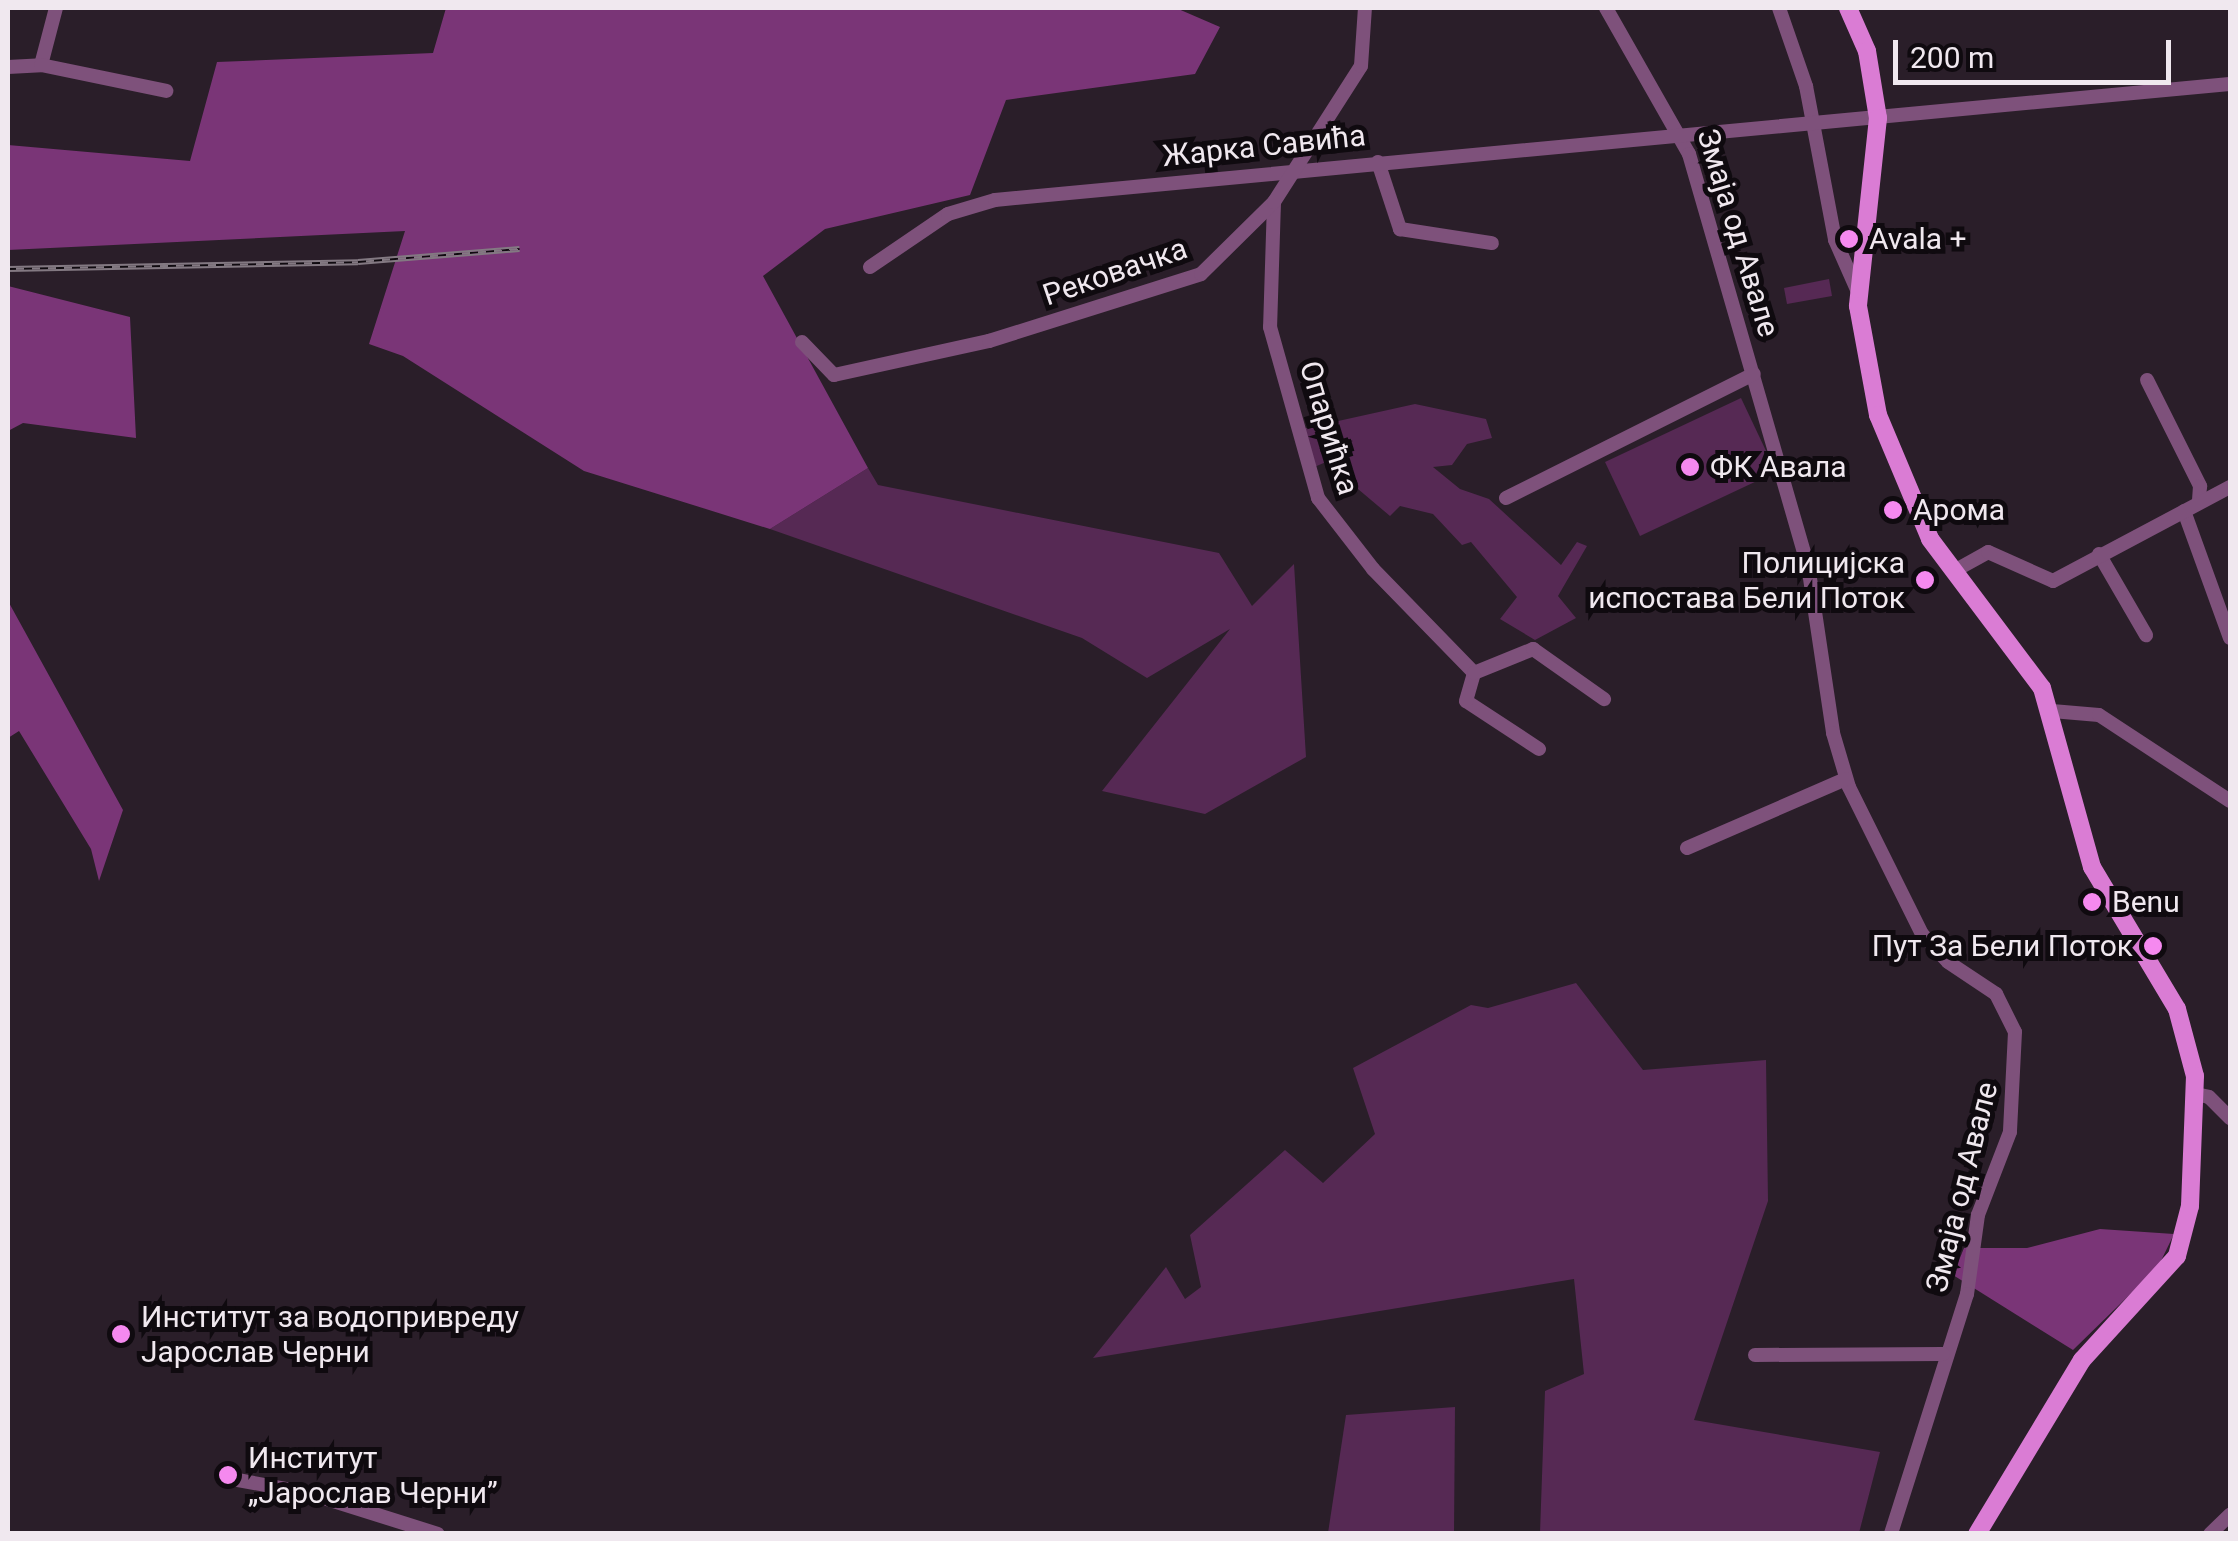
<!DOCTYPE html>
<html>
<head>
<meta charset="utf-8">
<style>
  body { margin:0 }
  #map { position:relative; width:2238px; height:1541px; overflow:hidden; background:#2a1e29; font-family:Roboto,sans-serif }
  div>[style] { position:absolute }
  .green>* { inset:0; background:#562954 }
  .forest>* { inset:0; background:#7a3577 }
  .minor>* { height:14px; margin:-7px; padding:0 7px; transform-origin:7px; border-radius:7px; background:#7e517b }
  .major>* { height:18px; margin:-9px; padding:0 9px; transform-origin:9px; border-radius:9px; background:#da7cd4 }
  .rail>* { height:6px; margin-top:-3px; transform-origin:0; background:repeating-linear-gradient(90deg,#0f0a0f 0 8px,#837982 0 16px); box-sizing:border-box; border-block:2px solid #837982 }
  .dots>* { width:28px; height:28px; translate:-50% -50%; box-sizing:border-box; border:5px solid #0f0a0f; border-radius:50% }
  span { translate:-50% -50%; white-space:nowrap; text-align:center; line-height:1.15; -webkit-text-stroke:10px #0f0a0f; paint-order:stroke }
  .street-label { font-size:30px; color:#f0e8ef }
  .poi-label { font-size:30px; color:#f0e8ef }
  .left { translate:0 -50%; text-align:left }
  .right { translate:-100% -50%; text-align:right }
  .frame { position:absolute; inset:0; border:10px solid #f0e8ef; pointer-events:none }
  .scale { position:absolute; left:1893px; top:40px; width:278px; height:45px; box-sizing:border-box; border:5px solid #f0e8ef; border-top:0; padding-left:12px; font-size:30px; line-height:35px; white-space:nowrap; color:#f0e8ef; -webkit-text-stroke:8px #0f0a0f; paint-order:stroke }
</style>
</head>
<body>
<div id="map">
  <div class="green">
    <i style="clip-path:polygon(1829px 279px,1832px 296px,1787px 304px,1784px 288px)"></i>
    <i style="clip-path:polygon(1741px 398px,1776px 472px,1640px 536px,1605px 462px)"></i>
    <i style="clip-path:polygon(1415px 404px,1486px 419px,1492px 438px,1467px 444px,1452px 465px,1433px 467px,1460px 489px,1489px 499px,1561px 565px,1577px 542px,1587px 546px,1558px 596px,1576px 618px,1535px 640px,1500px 619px,1517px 597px,1471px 542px,1462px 545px,1433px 514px,1400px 506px,1390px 516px,1326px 462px,1312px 468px,1302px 429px)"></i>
    <i style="clip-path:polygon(868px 468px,878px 485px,1219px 553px,1252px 606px,1294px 564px,1306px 757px,1205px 814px,1102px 791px,1230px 629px,1147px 678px,1082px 638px,770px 529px)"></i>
    <i style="clip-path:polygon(1576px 983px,1643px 1070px,1766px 1060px,1768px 1201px,1694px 1420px,1880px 1452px,1859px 1533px,1540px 1533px,1545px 1391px,1584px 1374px,1574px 1279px,1093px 1358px,1166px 1267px,1185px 1299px,1201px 1287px,1190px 1235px,1285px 1150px,1323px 1183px,1375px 1134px,1353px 1068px,1471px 1005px,1488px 1008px)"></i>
    <i style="clip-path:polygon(1455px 1407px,1454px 1533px,1328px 1533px,1346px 1415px)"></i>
  </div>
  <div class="forest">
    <i style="clip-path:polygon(446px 8px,1176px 8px,1220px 27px,1195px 74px,1006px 100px,970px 195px,825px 229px,763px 276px,868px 468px,770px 529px,584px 471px,403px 356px,369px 344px,405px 231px,8px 250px,8px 145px,190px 161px,217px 62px,433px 53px)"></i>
    <i style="clip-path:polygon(8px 286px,130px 317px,136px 438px,23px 423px,8px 431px)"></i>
    <i style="clip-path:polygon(8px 601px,123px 810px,99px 881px,91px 849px,19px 731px,8px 738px)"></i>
    <i style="clip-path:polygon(2100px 1229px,2174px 1234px,2158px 1267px,2073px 1350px,1953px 1275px,1964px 1248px,2027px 1248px)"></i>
  </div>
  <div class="minor">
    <i style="left:1606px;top:8px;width:168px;rotate:60.4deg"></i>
    <i style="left:1689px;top:154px;width:428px;rotate:73.9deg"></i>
    <i style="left:1808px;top:565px;width:170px;rotate:81.5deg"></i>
    <i style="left:1833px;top:733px;width:56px;rotate:73.5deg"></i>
    <i style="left:1849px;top:787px;width:164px;rotate:63.6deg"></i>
    <i style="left:1922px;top:934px;width:38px;rotate:47deg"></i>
    <i style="left:1948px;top:962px;width:58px;rotate:33.7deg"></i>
    <i style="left:1996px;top:994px;width:42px;rotate:63.4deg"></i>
    <i style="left:2015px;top:1032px;width:100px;rotate:92.9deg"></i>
    <i style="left:2010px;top:1132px;width:89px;rotate:111.1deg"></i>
    <i style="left:1978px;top:1215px;width:80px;rotate:97.9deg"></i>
    <i style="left:1967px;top:1294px;width:252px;rotate:107.6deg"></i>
    <i style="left:1779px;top:8px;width:83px;rotate:70.9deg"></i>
    <i style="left:1806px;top:86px;width:157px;rotate:79.3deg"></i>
    <i style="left:1835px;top:240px;width:57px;rotate:66.1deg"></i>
    <i style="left:41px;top:65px;width:59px;rotate:-75.3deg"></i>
    <i style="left:8px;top:67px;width:33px;rotate:-3deg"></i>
    <i style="left:41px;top:65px;width:128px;rotate:11.7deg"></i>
    <i style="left:1378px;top:162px;width:71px;rotate:71.8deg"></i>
    <i style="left:1400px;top:229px;width:93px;rotate:8.7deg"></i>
    <i style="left:1274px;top:202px;width:125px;rotate:91.8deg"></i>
    <i style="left:1270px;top:327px;width:178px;rotate:74.3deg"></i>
    <i style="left:1318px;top:498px;width:90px;rotate:52.2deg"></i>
    <i style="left:1373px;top:569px;width:145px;rotate:45.8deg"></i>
    <i style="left:870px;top:267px;width:94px;rotate:-34.2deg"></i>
    <i style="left:948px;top:214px;width:49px;rotate:-16.6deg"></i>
    <i style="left:995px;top:200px;width:1240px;rotate:-5.37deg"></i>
    <i style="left:802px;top:342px;width:46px;rotate:45.9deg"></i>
    <i style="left:834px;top:375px;width:159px;rotate:-12.4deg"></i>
    <i style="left:989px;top:341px;width:222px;rotate:-17.5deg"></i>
    <i style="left:1201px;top:274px;width:103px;rotate:-44.6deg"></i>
    <i style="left:1274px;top:202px;width:161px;rotate:-57.4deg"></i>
    <i style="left:1361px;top:66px;width:58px;rotate:-86.1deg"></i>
    <i style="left:2147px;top:380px;width:119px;rotate:63.4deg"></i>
    <i style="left:2200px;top:486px;width:15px;rotate:94deg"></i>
    <i style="left:1506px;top:498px;width:277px;rotate:-26.6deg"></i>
    <i style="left:2184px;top:511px;width:135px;rotate:70.1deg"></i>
    <i style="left:2099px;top:554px;width:94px;rotate:59.9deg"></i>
    <i style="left:1954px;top:571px;width:39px;rotate:-29deg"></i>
    <i style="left:1988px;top:552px;width:71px;rotate:24deg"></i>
    <i style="left:2053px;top:581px;width:200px;rotate:-28deg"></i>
    <i style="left:2052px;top:711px;width:47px;rotate:4.9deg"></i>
    <i style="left:2099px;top:715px;width:157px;rotate:33.3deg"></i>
    <i style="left:1539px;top:749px;width:87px;rotate:-146.7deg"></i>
    <i style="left:1466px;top:701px;width:29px;rotate:-74deg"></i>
    <i style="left:1474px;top:673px;width:64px;rotate:-22.1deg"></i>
    <i style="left:1533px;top:649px;width:87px;rotate:35.2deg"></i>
    <i style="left:1687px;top:848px;width:173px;rotate:-23.5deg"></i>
    <i style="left:2196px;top:1094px;width:13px;rotate:13deg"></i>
    <i style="left:2209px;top:1097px;width:30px;rotate:45deg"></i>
    <i style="left:1755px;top:1355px;width:188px;rotate:-0.3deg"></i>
    <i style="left:227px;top:1478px;width:82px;rotate:10.5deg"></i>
    <i style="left:308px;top:1493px;width:136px;rotate:17.5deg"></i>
    <i style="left:2210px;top:1534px;width:28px;rotate:-44deg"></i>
  </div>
  <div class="major">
    <i style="left:1848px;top:8px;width:47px;rotate:66.2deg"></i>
    <i style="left:1867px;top:51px;width:68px;rotate:80.7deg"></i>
    <i style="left:1878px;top:118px;width:189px;rotate:96.1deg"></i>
    <i style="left:1858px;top:306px;width:111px;rotate:79.6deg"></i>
    <i style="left:1878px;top:415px;width:134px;rotate:67.2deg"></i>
    <i style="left:1930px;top:539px;width:186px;rotate:53.1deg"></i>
    <i style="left:2042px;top:688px;width:186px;rotate:74.4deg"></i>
    <i style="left:2092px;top:867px;width:165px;rotate:59.1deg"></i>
    <i style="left:2177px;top:1009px;width:69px;rotate:75deg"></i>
    <i style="left:2195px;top:1076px;width:130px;rotate:92.2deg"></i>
    <i style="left:2190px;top:1206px;width:52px;rotate:104.6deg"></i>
    <i style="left:2177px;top:1256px;width:141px;rotate:132.4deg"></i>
    <i style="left:2082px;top:1360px;width:203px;rotate:121.1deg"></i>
  </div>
  <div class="rail">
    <i style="left:8px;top:269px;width:350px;rotate:-1.1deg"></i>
    <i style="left:358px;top:262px;width:162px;rotate:-4.6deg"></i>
  </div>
  <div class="dots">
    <i style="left:1849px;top:239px;background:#f589ef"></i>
    <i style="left:1690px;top:467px;background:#f589ef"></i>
    <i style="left:1893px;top:510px;background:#f589ef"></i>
    <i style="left:1925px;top:580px;background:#f589ef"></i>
    <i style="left:2092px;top:902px;background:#f589ef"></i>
    <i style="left:2153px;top:946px;background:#f589ef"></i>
    <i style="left:121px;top:1334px;background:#f589ef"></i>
    <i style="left:228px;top:1475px;background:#f589ef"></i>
  </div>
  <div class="street-label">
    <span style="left:1264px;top:146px;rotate:-6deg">Жарка Савића</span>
    <span style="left:1738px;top:233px;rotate:73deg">Змаја од Авале</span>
    <span style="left:1115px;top:272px;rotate:-19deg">Рековачка</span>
    <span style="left:1329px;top:428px;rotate:73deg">Опарићка</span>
    <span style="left:1962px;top:1187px;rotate:-76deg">Змаја од Авале</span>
  </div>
  <div class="poi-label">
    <span class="left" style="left:1869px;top:239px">Avala +</span>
    <span class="left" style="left:1710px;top:467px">ФК Авала</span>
    <span class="left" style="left:1913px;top:510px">Арома</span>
    <span class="right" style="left:1905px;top:580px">Полицијска<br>испостава Бели Поток</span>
    <span class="left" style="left:2112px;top:902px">Benu</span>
    <span class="right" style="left:2133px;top:946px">Пут За Бели Поток</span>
    <span class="left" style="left:141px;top:1334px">Институт за водопривреду<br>Јарослав Черни</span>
    <span class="left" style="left:248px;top:1475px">Институт<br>„Јарослав Черни”</span>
  </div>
  <div class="frame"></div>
  <div class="scale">200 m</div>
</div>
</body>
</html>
